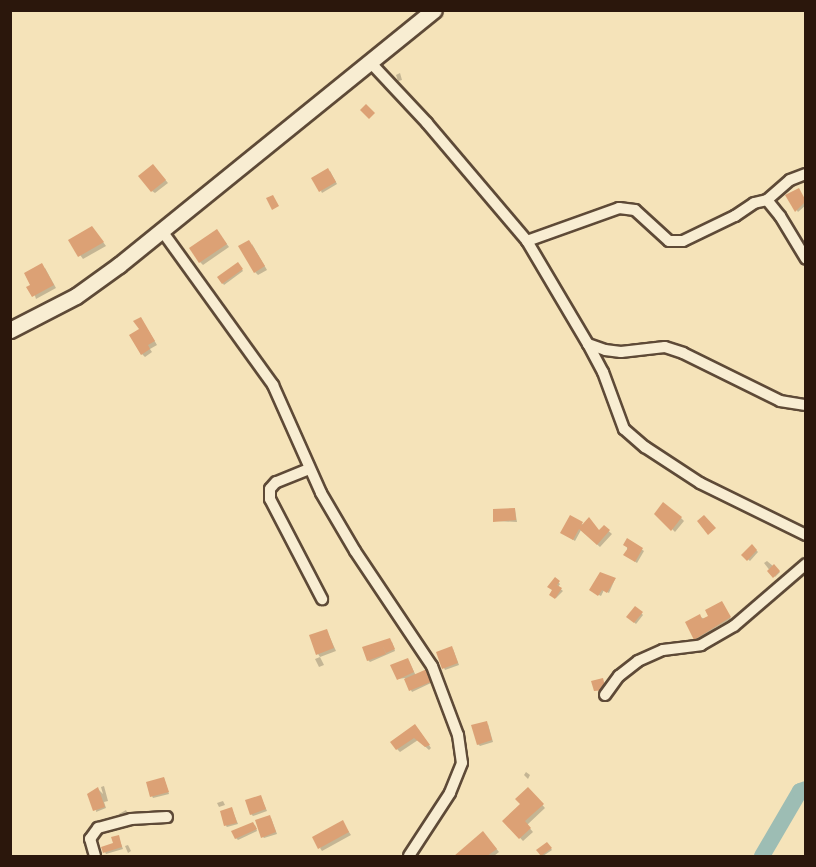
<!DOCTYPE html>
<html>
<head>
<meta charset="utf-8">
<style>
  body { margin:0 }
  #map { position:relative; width:816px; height:867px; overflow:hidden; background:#f5e3b9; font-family:"Libre Bodoni",serif }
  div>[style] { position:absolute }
  .shadow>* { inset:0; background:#0003 }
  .river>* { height:16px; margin:-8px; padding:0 8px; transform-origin:8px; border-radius:8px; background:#9dbdb4 }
  .building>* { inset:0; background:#dca175 }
  .roads { filter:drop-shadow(2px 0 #5e4a37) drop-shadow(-2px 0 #5e4a37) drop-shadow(0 2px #5e4a37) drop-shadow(0 -2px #5e4a37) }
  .street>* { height:10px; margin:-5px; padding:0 5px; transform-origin:5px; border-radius:5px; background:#f8edd2 }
  .secondary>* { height:15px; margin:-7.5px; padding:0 7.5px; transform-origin:7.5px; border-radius:7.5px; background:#f8edd2 }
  span { translate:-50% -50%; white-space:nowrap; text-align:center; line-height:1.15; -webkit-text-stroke:4.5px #f8edd2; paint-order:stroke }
  .frame { position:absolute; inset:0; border:12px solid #2b170c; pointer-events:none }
</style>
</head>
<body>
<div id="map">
  <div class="shadow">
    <i style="clip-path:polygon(400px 73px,402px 80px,398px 81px,396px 75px)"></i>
    <i style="clip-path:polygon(156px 169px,168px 183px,155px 193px,152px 191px)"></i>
    <i style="clip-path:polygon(330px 171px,337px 184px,322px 193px,321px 191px)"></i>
    <i style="clip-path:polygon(787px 196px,806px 201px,806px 205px,798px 212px)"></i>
    <i style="clip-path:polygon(95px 231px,106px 246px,83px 259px,70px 241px)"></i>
    <i style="clip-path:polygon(217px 231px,229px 247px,203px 265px,200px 262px)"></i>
    <i style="clip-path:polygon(252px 244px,267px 270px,258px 275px,255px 272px)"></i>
    <i style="clip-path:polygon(238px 264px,243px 271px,224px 285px,219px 278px)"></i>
    <i style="clip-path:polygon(45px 268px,56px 288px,36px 299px,32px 286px)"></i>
    <i style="clip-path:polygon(148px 330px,157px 345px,150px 349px,152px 352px,145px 357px,142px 354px)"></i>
    <i style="clip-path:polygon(515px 510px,517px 522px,495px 521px)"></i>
    <i style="clip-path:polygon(656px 513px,681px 518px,684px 521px,675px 532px)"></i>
    <i style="clip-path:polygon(582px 524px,599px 532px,604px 527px,612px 534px,600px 547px,581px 530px,575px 541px,564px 534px)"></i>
    <i style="clip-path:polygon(627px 540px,644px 551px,637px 563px,627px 556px)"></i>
    <i style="clip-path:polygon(752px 546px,758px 552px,750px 561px,743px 555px)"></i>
    <i style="clip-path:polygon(767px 561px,780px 572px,775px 577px,764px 563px)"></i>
    <i style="clip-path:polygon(555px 579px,560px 584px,558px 587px,563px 591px,556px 598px,551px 595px)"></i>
    <i style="clip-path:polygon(615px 579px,609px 593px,604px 590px,601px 596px,593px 592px)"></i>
    <i style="clip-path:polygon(723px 604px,731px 619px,715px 628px,717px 632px,698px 642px,695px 639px,699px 616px,713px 624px)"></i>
    <i style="clip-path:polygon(636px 608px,643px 615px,636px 624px,628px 617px)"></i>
    <i style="clip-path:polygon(327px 631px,336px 651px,320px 657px,324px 665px,319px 667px,315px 659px,320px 657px,318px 654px)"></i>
    <i style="clip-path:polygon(392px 642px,395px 651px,370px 662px,368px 660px,364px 648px)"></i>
    <i style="clip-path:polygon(453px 649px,459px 665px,445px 670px,444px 668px)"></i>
    <i style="clip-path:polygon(409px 661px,416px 676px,427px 671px,433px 682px,412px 692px,405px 678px,398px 679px)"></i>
    <i style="clip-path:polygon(488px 724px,493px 742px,480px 746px,478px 744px)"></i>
    <i style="clip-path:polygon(418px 729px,431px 748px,429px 750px,418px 740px,400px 752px,397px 749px)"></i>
    <i style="clip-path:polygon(526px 772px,530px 775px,528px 779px,524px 775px)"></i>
    <i style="clip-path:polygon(164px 778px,169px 794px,153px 798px,152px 796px)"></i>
    <i style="clip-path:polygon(104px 786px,108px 801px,104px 802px,106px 808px,96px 812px,98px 789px,103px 794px,101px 787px)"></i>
    <i style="clip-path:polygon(528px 789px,545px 808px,527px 825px,533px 832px,523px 841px,504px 821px,522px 804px)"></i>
    <i style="clip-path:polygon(261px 797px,267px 811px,253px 816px,251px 814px)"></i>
    <i style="clip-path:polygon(223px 801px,225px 805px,219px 807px,217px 803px)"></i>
    <i style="clip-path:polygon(232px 809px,238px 824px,227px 827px,226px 826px)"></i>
    <i style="clip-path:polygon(126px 810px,128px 814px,122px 818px,119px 814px)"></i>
    <i style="clip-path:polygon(271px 818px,277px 834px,264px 838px,263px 837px)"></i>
    <i style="clip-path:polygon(342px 822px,351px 835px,322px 851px,320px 848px)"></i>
    <i style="clip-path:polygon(255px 825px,257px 831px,238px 840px,236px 838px)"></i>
    <i style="clip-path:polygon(118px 836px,123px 849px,106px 854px,105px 852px,114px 844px)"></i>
    <i style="clip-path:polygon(486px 836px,499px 852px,494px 856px,468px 856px,462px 850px)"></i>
    <i style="clip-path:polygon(547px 844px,552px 850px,543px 856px,538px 851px)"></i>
    <i style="clip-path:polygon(128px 845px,131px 851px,128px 853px,125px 846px)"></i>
  </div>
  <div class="river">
    <i style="left:762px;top:856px;width:75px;rotate:-59.7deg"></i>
    <i style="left:800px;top:791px;width:6px;rotate:-18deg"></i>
  </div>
  <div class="building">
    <i style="clip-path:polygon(366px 104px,375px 113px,369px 119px,360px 110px)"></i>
    <i style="clip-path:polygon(153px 164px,166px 180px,151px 192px,138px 176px)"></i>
    <i style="clip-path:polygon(328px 168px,336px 182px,319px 192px,311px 178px)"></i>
    <i style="clip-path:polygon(799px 188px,806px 201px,795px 212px,785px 195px)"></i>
    <i style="clip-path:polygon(273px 195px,279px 206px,272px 210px,266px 198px)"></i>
    <i style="clip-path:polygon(92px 226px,104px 242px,78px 257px,68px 240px)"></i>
    <i style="clip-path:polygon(217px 229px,227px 244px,199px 263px,189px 248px)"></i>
    <i style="clip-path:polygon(249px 240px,265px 266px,254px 273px,238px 246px)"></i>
    <i style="clip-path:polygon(238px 262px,243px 269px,222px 284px,217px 277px)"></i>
    <i style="clip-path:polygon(42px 263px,54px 285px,32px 297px,26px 287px,30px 285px,24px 273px)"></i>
    <i style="clip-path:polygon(141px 317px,155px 341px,148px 345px,150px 349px,141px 355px,129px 335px,139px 329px,133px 321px)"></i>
    <i style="clip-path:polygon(663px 502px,682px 517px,671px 531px,654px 514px)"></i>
    <i style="clip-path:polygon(515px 508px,516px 520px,493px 522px,493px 509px)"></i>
    <i style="clip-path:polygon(570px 515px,583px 522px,581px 526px,589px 517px,599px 530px,604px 525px,610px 530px,597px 545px,579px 529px,573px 540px,560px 533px)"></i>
    <i style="clip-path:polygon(704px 515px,716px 528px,708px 535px,697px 521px)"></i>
    <i style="clip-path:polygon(627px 538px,643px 548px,635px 562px,623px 555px,628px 548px,623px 545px)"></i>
    <i style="clip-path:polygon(752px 544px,757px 550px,747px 561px,741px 555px)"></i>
    <i style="clip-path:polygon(774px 564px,780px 571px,773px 578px,767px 571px)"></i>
    <i style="clip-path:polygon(600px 572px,616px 578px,607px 593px,602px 590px,598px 596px,589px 590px)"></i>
    <i style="clip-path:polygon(555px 577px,560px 581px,557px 585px,562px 588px,555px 599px,549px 595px,552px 590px,547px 587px)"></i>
    <i style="clip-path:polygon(722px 601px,731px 617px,694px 640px,685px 622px,700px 614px,702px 619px,708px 616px,705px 610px)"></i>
    <i style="clip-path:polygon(635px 606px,643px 612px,634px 623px,626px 617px)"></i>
    <i style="clip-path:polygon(327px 629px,334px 648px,316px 655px,309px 635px)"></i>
    <i style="clip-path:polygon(390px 638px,395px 649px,386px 653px,382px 645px,386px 654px,367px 661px,362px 647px)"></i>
    <i style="clip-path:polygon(452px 646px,458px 663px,442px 669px,436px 652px)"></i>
    <i style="clip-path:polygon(408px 658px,414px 672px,397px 680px,390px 665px)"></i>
    <i style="clip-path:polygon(427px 669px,433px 681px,409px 691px,404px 679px)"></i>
    <i style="clip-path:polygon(603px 678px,606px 690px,594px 691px,591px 681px)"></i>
    <i style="clip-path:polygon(487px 721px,492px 740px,477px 745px,471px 725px)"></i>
    <i style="clip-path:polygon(415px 724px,430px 745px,425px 747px,414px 738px,396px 750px,390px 742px)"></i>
    <i style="clip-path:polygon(164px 777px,169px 792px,150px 797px,146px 782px)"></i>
    <i style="clip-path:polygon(98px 787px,105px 807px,93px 811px,87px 794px)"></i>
    <i style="clip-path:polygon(528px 787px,544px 804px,525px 821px,531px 828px,519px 839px,502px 821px,520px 804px,515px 799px)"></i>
    <i style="clip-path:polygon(261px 795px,266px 809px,250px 815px,245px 800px)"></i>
    <i style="clip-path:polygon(232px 807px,237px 823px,224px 826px,220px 811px)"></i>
    <i style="clip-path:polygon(270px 815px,276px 832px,261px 838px,255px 820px)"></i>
    <i style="clip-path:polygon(343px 820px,349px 832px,318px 849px,312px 837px)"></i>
    <i style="clip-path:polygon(253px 822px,257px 829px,235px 839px,231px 831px)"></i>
    <i style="clip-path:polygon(483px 831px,497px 849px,487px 856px,454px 856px)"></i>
    <i style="clip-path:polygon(119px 835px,122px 847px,103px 853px,101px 847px,113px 843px,111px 837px)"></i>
    <i style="clip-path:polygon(547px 842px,552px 848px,541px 856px,536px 850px)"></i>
  </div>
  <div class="roads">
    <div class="street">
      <i style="left:370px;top:62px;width:83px;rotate:46.9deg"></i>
      <i style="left:427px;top:123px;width:155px;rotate:49.7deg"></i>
      <i style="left:527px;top:241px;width:120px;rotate:59.4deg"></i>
      <i style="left:588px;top:344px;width:32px;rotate:62deg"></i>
      <i style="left:603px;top:372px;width:61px;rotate:69.8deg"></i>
      <i style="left:624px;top:429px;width:28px;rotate:41deg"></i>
      <i style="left:645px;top:447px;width:66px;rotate:33.2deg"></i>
      <i style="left:700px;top:483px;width:118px;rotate:26.1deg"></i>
      <i style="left:767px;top:200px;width:21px;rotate:51deg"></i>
      <i style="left:780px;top:216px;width:50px;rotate:58.8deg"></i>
      <i style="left:162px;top:231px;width:190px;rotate:54.2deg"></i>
      <i style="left:273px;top:385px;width:118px;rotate:66deg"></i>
      <i style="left:321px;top:493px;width:67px;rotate:59.6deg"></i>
      <i style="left:355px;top:551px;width:138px;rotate:56.2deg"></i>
      <i style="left:432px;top:666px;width:74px;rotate:69.4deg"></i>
      <i style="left:458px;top:735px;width:28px;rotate:82deg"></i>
      <i style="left:462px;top:763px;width:32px;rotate:112deg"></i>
      <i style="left:450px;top:793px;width:75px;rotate:123.1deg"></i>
      <i style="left:527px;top:241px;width:98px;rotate:-19.7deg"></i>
      <i style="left:619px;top:208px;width:16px;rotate:7deg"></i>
      <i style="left:635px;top:210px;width:46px;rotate:42.4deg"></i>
      <i style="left:669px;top:241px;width:14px"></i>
      <i style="left:683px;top:241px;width:58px;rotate:-25.7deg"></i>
      <i style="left:735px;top:216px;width:23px;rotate:-34deg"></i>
      <i style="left:754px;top:203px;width:13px;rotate:-13deg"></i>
      <i style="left:767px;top:200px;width:30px;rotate:-41deg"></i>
      <i style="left:790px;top:180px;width:17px;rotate:-21deg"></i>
      <i style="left:588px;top:344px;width:18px;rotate:19deg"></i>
      <i style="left:605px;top:350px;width:16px;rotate:7deg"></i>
      <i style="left:621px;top:352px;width:44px;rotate:-6.5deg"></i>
      <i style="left:665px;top:347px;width:19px;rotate:18deg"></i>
      <i style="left:683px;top:353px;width:108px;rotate:26.3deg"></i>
      <i style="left:780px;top:401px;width:26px;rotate:9deg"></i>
      <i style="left:309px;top:469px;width:35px;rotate:158deg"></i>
      <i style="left:276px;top:482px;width:9px;rotate:131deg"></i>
      <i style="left:270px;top:489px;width:10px;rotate:90deg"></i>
      <i style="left:270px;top:499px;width:113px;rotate:62.5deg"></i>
      <i style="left:605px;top:695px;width:24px;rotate:-54deg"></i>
      <i style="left:619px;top:676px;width:24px;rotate:-38deg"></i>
      <i style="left:638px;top:661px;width:27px;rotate:-24deg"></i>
      <i style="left:663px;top:650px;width:38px;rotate:-7deg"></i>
      <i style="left:701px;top:645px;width:38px;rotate:-30deg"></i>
      <i style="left:734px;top:626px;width:95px;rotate:-40.7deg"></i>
      <i style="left:95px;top:856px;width:18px;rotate:-106deg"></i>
      <i style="left:90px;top:839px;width:14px;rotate:-54deg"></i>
      <i style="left:98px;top:828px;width:34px;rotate:-15deg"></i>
      <i style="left:131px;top:819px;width:36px;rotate:-3deg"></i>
    </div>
    <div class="secondary">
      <i style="left:10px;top:330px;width:74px;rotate:-27.3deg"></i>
      <i style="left:76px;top:296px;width:53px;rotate:-35.8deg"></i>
      <i style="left:119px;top:265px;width:405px;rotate:-39deg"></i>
    </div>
  </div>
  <div class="frame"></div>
</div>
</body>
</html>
